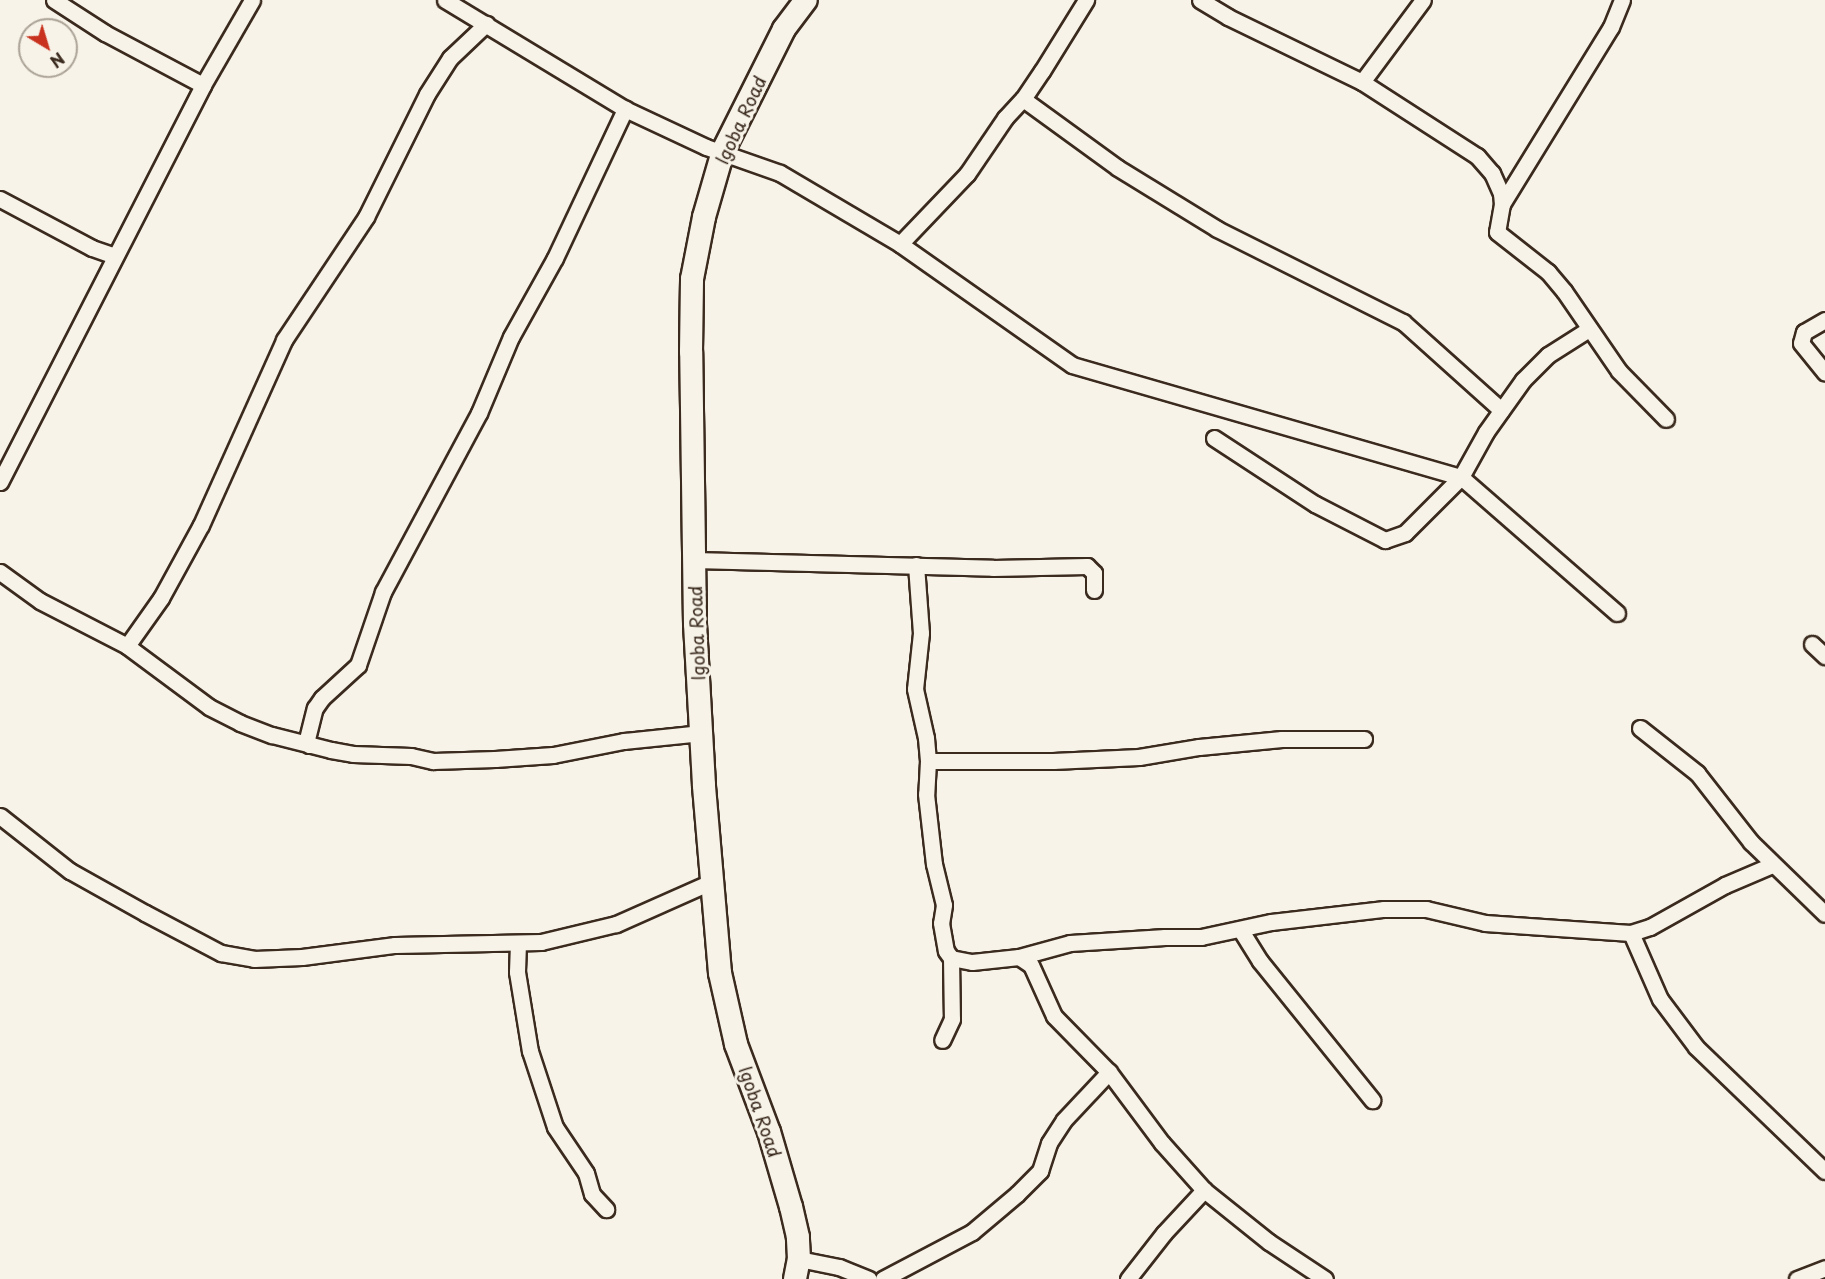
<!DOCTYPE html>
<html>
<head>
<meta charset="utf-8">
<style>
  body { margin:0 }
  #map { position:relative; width:1825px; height:1279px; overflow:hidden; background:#f7f3e8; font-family:"Playpen Sans",sans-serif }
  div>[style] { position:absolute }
  .roads { filter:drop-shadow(2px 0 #3b2a1e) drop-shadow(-2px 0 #3b2a1e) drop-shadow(0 2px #3b2a1e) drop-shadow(0 -2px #3b2a1e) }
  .street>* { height:15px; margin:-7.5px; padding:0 7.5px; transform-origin:7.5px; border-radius:7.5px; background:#f7f3e8 }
  .secondary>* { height:22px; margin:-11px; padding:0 11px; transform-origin:11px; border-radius:11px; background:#f7f3e8 }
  span { translate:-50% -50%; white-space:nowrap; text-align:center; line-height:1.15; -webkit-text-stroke:6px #f7f3e8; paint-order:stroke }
  .street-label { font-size:18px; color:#3b2a1e }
  .north { position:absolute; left:18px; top:18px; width:60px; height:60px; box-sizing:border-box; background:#f7f3e8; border:2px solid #aca397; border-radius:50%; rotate:142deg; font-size:16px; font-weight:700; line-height:24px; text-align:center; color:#3b2a1e }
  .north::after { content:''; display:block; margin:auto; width:21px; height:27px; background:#c8321e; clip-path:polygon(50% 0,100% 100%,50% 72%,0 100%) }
</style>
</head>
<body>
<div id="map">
  <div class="roads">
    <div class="street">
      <i style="left:54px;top:0;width:61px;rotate:32.9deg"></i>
      <i style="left:105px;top:33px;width:111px;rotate:28deg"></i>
      <i style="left:445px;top:0;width:210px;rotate:31.2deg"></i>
      <i style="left:625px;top:109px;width:89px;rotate:25.1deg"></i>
      <i style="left:706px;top:147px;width:78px;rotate:19.4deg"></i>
      <i style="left:780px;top:173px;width:139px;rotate:30.6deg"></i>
      <i style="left:900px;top:244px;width:210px;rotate:35.1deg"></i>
      <i style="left:1072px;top:365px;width:405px;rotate:16.1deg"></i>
      <i style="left:1461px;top:477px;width:207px;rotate:41.1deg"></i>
      <i style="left:1200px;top:0;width:33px;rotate:31deg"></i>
      <i style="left:1228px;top:17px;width:149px;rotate:25.9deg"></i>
      <i style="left:1362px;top:82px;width:137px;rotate:32.8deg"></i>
      <i style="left:1477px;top:156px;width:23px;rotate:49deg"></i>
      <i style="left:1492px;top:173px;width:22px;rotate:66deg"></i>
      <i style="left:1501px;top:193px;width:11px;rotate:85deg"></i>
      <i style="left:1502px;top:204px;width:28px;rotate:100deg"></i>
      <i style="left:1497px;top:232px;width:65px;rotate:38.1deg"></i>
      <i style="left:1548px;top:272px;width:25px;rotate:50deg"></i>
      <i style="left:1564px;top:291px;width:97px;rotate:55.5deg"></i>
      <i style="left:1619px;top:371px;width:67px;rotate:45.6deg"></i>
      <i style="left:1362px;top:82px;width:102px;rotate:-53.4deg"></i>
      <i style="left:1023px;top:99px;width:117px;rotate:36deg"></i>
      <i style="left:1118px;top:168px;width:116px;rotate:31.6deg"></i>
      <i style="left:1217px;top:229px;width:208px;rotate:26.6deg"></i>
      <i style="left:1403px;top:322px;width:132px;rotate:41.9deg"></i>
      <i style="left:0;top:199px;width:104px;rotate:28deg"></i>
      <i style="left:92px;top:248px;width:24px;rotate:19deg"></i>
      <i style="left:1502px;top:204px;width:208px;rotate:-58.4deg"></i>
      <i style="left:1611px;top:27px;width:29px;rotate:-68deg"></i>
      <i style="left:900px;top:244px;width:97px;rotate:-46.3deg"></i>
      <i style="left:967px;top:174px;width:68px;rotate:-55.8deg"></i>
      <i style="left:1005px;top:118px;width:26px;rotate:-47deg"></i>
      <i style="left:1023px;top:99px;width:34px;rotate:-56deg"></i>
      <i style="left:1042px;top:71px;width:84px;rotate:-58.2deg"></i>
      <i style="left:1825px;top:320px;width:24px;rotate:150deg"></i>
      <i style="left:1804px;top:332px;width:11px;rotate:105deg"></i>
      <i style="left:1801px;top:343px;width:38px;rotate:51deg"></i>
      <i style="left:1214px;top:438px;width:121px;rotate:33.2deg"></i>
      <i style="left:1315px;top:504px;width:79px;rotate:27.2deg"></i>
      <i style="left:1385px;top:540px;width:21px;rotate:-19deg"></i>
      <i style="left:1405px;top:533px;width:79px;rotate:-45deg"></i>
      <i style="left:1461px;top:477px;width:51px;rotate:-60.9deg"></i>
      <i style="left:1486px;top:432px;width:64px;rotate:-54.6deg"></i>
      <i style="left:1523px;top:380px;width:35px;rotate:-45deg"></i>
      <i style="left:1548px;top:355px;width:49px;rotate:-32.4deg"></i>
      <i style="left:0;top:482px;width:446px;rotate:-62.9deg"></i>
      <i style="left:203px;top:85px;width:98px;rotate:-60deg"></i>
      <i style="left:694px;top:560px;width:299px;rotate:1.5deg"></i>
      <i style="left:993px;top:568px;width:94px;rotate:-1.2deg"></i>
      <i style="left:1087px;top:566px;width:10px;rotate:45deg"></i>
      <i style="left:1094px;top:573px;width:17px;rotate:90deg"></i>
      <i style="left:916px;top:565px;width:68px;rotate:85.8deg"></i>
      <i style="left:921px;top:633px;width:56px;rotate:96.1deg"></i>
      <i style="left:915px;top:689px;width:50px;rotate:77.3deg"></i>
      <i style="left:926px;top:738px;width:23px;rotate:85deg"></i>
      <i style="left:928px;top:761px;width:33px;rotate:93deg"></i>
      <i style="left:926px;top:794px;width:70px;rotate:83.5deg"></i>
      <i style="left:934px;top:864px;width:42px;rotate:76.3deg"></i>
      <i style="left:944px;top:905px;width:18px;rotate:99deg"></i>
      <i style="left:941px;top:923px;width:28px;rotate:80deg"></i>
      <i style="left:946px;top:951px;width:9px;rotate:54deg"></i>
      <i style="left:951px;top:958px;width:61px;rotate:89.1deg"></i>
      <i style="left:952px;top:1019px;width:23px;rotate:115deg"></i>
      <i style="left:0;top:572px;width:49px;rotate:35.9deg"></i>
      <i style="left:40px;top:601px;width:98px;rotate:27.3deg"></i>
      <i style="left:127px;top:646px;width:102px;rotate:36.6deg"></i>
      <i style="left:209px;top:707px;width:35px;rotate:27deg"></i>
      <i style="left:240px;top:723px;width:34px;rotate:21deg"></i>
      <i style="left:272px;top:735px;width:61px;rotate:14.3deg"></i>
      <i style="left:331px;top:750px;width:22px;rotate:10deg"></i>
      <i style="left:353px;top:754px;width:58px;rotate:2deg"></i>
      <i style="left:411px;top:756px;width:23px;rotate:13deg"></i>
      <i style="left:433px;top:761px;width:62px;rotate:-1.8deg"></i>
      <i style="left:495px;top:759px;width:58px;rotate:-3.9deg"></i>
      <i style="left:553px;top:755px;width:72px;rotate:-11.2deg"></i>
      <i style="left:624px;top:741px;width:78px;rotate:-5.9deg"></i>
      <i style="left:1812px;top:644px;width:18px;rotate:43deg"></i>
      <i style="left:127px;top:646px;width:59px;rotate:-54.7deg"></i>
      <i style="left:161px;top:598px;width:83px;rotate:-61.3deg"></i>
      <i style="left:201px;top:525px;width:203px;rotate:-65.8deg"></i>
      <i style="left:284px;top:340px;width:148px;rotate:-56.3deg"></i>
      <i style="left:366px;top:217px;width:137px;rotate:-63.6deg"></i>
      <i style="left:427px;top:94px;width:43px;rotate:-57.4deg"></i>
      <i style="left:450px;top:58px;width:50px;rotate:-43.4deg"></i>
      <i style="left:1640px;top:728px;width:73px;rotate:38.3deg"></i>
      <i style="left:1697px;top:773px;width:88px;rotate:52deg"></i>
      <i style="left:1751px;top:842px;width:103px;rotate:44.2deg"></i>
      <i style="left:309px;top:745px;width:6px;rotate:-108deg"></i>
      <i style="left:307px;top:739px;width:32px;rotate:-76deg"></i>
      <i style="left:315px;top:708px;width:12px;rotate:-55deg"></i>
      <i style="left:322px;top:698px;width:49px;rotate:-42.5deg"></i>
      <i style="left:358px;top:665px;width:77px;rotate:-71.1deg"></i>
      <i style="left:383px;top:592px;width:203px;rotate:-61.8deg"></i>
      <i style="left:479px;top:413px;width:82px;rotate:-67.2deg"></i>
      <i style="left:511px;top:337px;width:90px;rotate:-60.9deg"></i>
      <i style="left:555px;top:258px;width:165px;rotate:-64.8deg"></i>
      <i style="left:928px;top:761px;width:125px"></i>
      <i style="left:1053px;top:761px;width:86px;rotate:-2.7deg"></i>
      <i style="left:1139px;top:757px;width:61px;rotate:-9.5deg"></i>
      <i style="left:1199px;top:747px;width:83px;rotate:-5.5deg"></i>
      <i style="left:1282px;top:739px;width:82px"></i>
      <i style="left:0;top:816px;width:89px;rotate:38.2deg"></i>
      <i style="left:70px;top:871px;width:86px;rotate:29.2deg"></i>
      <i style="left:145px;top:913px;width:86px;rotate:27.8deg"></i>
      <i style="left:221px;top:953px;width:34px;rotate:10deg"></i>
      <i style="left:254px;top:959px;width:48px;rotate:-2.4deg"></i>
      <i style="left:302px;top:957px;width:94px;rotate:-7.4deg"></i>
      <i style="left:395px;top:945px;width:146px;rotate:-1.2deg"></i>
      <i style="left:541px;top:942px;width:77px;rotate:-13.5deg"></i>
      <i style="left:616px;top:924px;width:106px;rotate:-23.9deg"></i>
      <i style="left:1240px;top:929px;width:38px;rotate:58deg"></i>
      <i style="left:1260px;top:961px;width:179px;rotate:51.1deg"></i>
      <i style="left:1631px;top:933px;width:72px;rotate:66.3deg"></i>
      <i style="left:1660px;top:999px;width:60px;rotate:53.1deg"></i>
      <i style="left:1696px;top:1047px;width:179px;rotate:43.9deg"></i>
      <i style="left:518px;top:943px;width:29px;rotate:92deg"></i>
      <i style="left:517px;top:972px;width:80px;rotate:80.7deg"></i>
      <i style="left:530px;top:1051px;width:80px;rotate:71.8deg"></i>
      <i style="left:555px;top:1127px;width:55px;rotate:56deg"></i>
      <i style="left:586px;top:1173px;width:22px;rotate:74deg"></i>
      <i style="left:592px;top:1194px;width:21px;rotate:47deg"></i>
      <i style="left:1019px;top:957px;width:14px;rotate:34deg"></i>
      <i style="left:1031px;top:965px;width:56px;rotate:65.7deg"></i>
      <i style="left:1054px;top:1016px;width:78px;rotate:45.5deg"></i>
      <i style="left:1109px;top:1072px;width:89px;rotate:53.3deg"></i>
      <i style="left:1162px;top:1143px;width:63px;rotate:48.2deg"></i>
      <i style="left:1204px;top:1190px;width:83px;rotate:38.7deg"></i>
      <i style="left:1269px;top:1242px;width:67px;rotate:33.5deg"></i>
      <i style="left:951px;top:958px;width:21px;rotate:11deg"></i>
      <i style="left:972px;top:962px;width:47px;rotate:-6.1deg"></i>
      <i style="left:1019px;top:957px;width:53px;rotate:-15.4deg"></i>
      <i style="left:1070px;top:943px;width:95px;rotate:-3.6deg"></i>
      <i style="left:1165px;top:937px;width:36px"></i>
      <i style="left:1201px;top:937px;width:72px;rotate:-12.1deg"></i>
      <i style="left:1271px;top:922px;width:114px;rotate:-6.6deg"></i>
      <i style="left:1384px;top:909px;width:42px"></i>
      <i style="left:1426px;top:909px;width:61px;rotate:13.3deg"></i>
      <i style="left:1485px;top:923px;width:146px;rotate:3.9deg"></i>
      <i style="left:1631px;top:933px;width:20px;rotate:-18deg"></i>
      <i style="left:1650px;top:927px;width:86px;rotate:-29.2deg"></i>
      <i style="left:1725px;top:885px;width:51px;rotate:-23.1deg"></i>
      <i style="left:799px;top:1259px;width:41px;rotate:11.3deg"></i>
      <i style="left:839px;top:1267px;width:32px;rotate:22deg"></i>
      <i style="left:883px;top:1279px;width:101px;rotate:-27.8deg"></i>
      <i style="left:972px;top:1232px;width:59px;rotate:-40.2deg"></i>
      <i style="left:1017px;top:1194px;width:33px;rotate:-45deg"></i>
      <i style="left:1040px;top:1171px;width:29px;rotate:-72deg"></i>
      <i style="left:1049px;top:1143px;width:27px;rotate:-57deg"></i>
      <i style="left:1064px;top:1120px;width:66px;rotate:-46.8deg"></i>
      <i style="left:1128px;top:1279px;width:58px;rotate:-52deg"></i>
      <i style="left:1164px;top:1233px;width:59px;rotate:-47.1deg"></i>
      <i style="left:1797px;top:1279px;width:30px;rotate:-21deg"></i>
    </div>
    <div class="secondary">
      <i style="left:795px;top:1279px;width:20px;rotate:-79deg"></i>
      <i style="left:799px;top:1259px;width:22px;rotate:-93deg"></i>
      <i style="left:798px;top:1237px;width:31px;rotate:-103deg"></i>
      <i style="left:791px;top:1207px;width:78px;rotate:-106.3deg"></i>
      <i style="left:769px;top:1132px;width:94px;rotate:-110.6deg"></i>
      <i style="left:736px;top:1044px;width:73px;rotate:-102.7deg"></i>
      <i style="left:720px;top:973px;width:189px;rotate:-94.9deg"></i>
      <i style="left:704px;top:785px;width:161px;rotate:-93.2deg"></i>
      <i style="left:695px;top:624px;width:272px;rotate:-90.8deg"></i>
      <i style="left:691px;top:352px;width:73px;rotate:-89.2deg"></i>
      <i style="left:692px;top:279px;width:63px;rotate:-79deg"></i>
      <i style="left:704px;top:217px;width:69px;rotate:-73.9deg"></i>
      <i style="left:723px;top:151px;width:136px;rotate:-63.4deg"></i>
      <i style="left:784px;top:29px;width:36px;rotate:-53deg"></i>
    </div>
  </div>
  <div class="street-label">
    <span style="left:741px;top:120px;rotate:-65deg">Igoba Road</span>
    <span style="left:697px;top:633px;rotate:-92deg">Igoba Road</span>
    <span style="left:760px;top:1112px;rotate:71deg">Igoba Road</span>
  </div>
  <div class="north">N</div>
</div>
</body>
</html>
